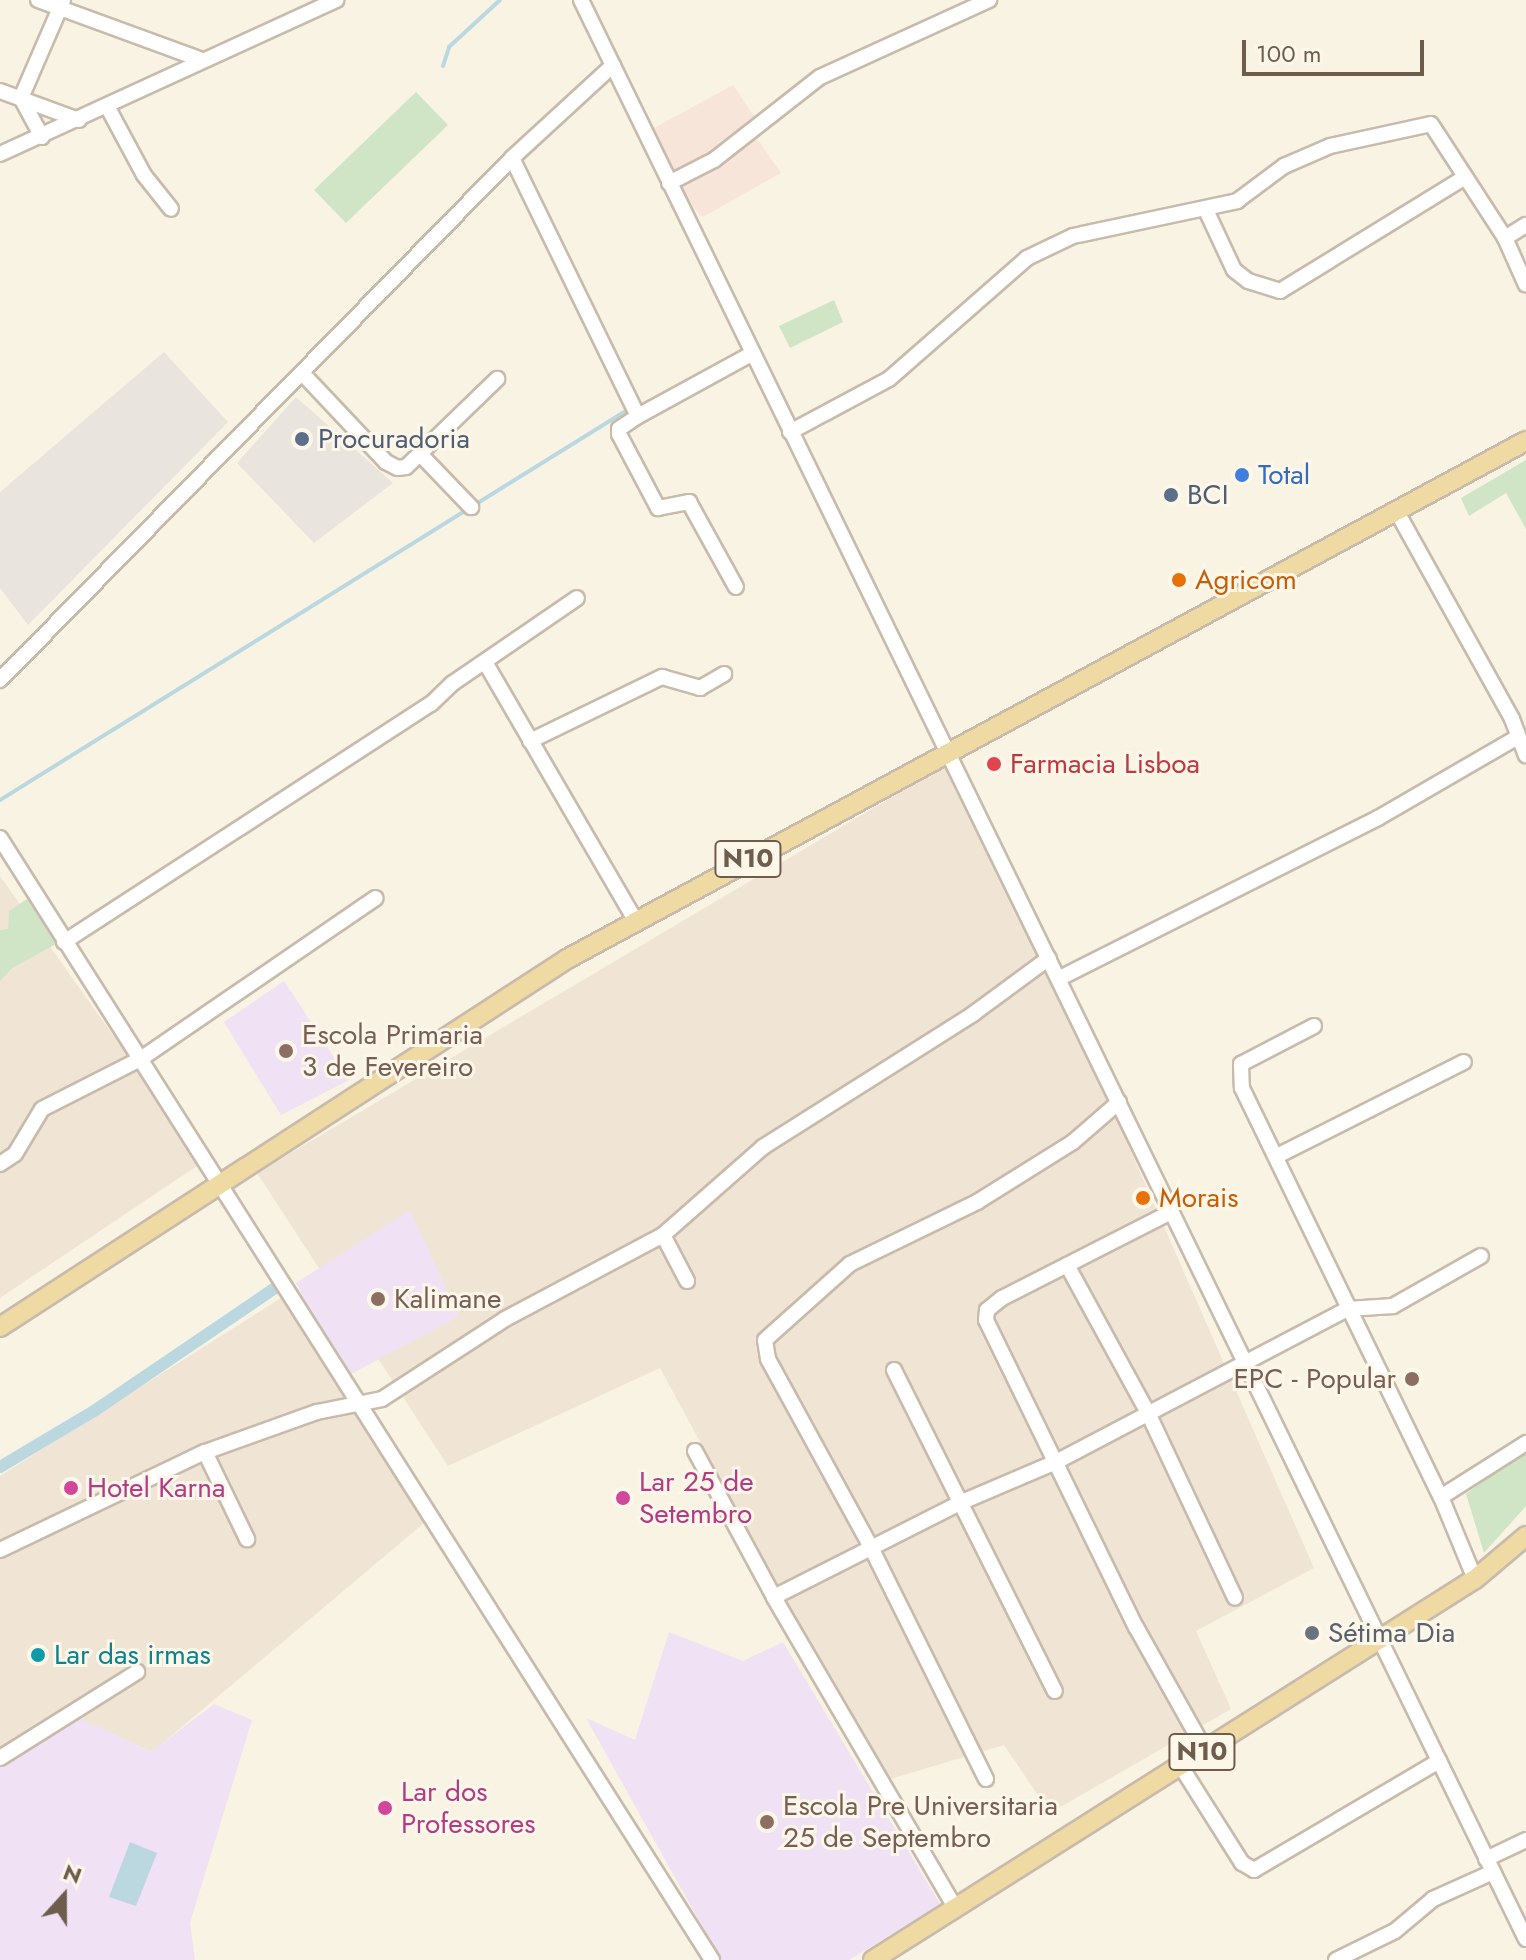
<!DOCTYPE html>
<html>
<head>
<meta charset="utf-8">
<style>
  body { margin:0 }
  #map { position:relative; width:1526px; height:1960px; overflow:hidden; background:#f9f3e4; font-family:Jost,sans-serif }
  div>[style] { position:absolute }
  .residential>* { inset:0; background:#f0e5d4 }
  .commercial>* { inset:0; background:#f8e5d9 }
  .industrial>* { inset:0; background:#e9e4de }
  .education>* { inset:0; background:#f0e1f5 }
  .green>* { inset:0; background:#cfe5c5 }
  .water>* { inset:0; background:#bbd8e0 }
  .stream>* { height:4px; margin:-2px; padding:0 2px; transform-origin:2px; border-radius:2px; background:#bbd8e0 }
  .canal>* { height:12px; margin:-6px; padding:0 6px; transform-origin:6px; border-radius:6px; background:#bbd8e0 }
  .roads { filter:drop-shadow(2px 0 #c8bbac) drop-shadow(-2px 0 #c8bbac) drop-shadow(0 2px #c8bbac) drop-shadow(0 -2px #c8bbac) }
  .minor>* { height:14px; margin:-7px; padding:0 7px; transform-origin:7px; border-radius:7px; background:#fff }
  .major>* { height:18px; margin:-9px; padding:0 9px; transform-origin:9px; border-radius:9px; background:#f0daa4 }
  .dots>* { width:22px; height:22px; translate:-50% -50%; box-sizing:border-box; border:4px solid #fdf7ea; border-radius:50% }
  span { translate:-50% -50%; white-space:nowrap; text-align:center; line-height:1.15; -webkit-text-stroke:6px #fdf7ea; paint-order:stroke }
  .shield-label span { padding:2px 6px; background:#fdf7ea; border:2px solid; border-radius:6px; -webkit-text-stroke-width:0 }
  .shield-label { font-size:26px; color:#6e5c4d; font-weight:700 }
  .service-label { font-size:28px; color:#4e5e75 }
  .left { translate:0 -50%; text-align:left }
  .shop-label { font-size:28px; color:#366cbe }
  .food-label { font-size:28px; color:#c56008 }
  .health-label { font-size:28px; color:#be3a42 }
  .education-label { font-size:28px; color:#785e54 }
  .right { translate:-100% -50%; text-align:right }
  .hotel-label { font-size:28px; color:#b23c85 }
  .worship-label { font-size:28px; color:#5b616d }
  .culture-label { font-size:28px; color:#0d838f }
  .north { position:absolute; left:24px; top:1856px; width:80px; height:80px; -webkit-text-stroke:6px #fdf7ea; paint-order:stroke; rotate:21deg; font-size:22px; font-weight:700; line-height:32px; text-align:center; color:#6e5c4d }
  .north::after { content:''; display:block; margin:auto; width:28px; height:36px; background:#6e5c4d; clip-path:polygon(50% 0,100% 100%,50% 72%,0 100%) }
  .scale { position:absolute; left:1242px; top:40px; width:182px; height:36px; box-sizing:border-box; border:4px solid #6e5c4d; border-top:0; padding-left:10px; font-size:24px; line-height:28px; white-space:nowrap; color:#6e5c4d; -webkit-text-stroke:6px #fdf7ea; paint-order:stroke }
</style>
</head>
<body>
<div id="map">
  <div class="residential">
    <i style="clip-path:polygon(958px 758px,1314px 1568px,1196px 1631px,1231px 1709px,1050px 1813px,1004px 1745px,884px 1781px,660px 1368px,448px 1466px,257px 1173px)"></i>
    <i style="clip-path:polygon(0 876px,203px 1162px,0 1298px)"></i>
    <i style="clip-path:polygon(281px 1298px,424px 1523px,152px 1752px,77px 1718px,0 1767px,0 1476px)"></i>
  </div>
  <div class="commercial">
    <i style="clip-path:polygon(733px 85px,760px 125px,674px 171px,654px 128px)"></i>
    <i style="clip-path:polygon(753px 133px,781px 173px,703px 217px,674px 191px)"></i>
  </div>
  <div class="industrial">
    <i style="clip-path:polygon(164px 352px,228px 422px,28px 625px,0 588px,0 492px)"></i>
    <i style="clip-path:polygon(296px 397px,393px 483px,314px 543px,237px 463px)"></i>
  </div>
  <div class="education">
    <i style="clip-path:polygon(284px 981px,349px 1080px,281px 1115px,224px 1022px)"></i>
    <i style="clip-path:polygon(410px 1210px,459px 1316px,344px 1378px,296px 1283px)"></i>
    <i style="clip-path:polygon(669px 1632px,743px 1661px,783px 1642px,940px 1904px,849px 1960px,721px 1960px,586px 1718px,635px 1740px)"></i>
    <i style="clip-path:polygon(214px 1704px,252px 1720px,190px 1923px,195px 1960px,0 1960px,0 1767px,77px 1717px,151px 1752px)"></i>
  </div>
  <div class="green">
    <i style="clip-path:polygon(416px 92px,448px 125px,346px 223px,314px 190px)"></i>
    <i style="clip-path:polygon(834px 300px,843px 322px,790px 348px,779px 326px)"></i>
    <i style="clip-path:polygon(1526px 460px,1526px 529px,1506px 493px,1469px 516px,1461px 498px)"></i>
    <i style="clip-path:polygon(27px 899px,58px 943px,12px 968px,0 981px,0 930px,8px 929px,9px 911px)"></i>
    <i style="clip-path:polygon(1526px 1449px,1526px 1506px,1484px 1553px,1466px 1494px)"></i>
  </div>
  <div class="water">
    <i style="clip-path:polygon(130px 1842px,157px 1853px,136px 1906px,109px 1897px)"></i>
  </div>
  <div class="stream">
    <i style="left:443px;top:66px;width:20px;rotate:-72deg"></i>
    <i style="left:449px;top:47px;width:69px;rotate:-42.7deg"></i>
    <i style="left:0;top:800px;width:741px;rotate:-31.87deg"></i>
  </div>
  <div class="canal">
    <i style="left:0;top:1467px;width:109px;rotate:-30.8deg"></i>
    <i style="left:94px;top:1411px;width:230px;rotate:-34.2deg"></i>
  </div>
  <div class="roads">
    <div class="minor">
      <i style="left:38px;top:0;width:23px;rotate:20deg"></i>
      <i style="left:60px;top:8px;width:9px;rotate:-69deg"></i>
      <i style="left:581px;top:0;width:2157px;rotate:64.02deg"></i>
      <i style="left:0;top:91px;width:84px;rotate:20.2deg"></i>
      <i style="left:107px;top:106px;width:78px;rotate:61.8deg"></i>
      <i style="left:144px;top:175px;width:43px;rotate:51.5deg"></i>
      <i style="left:42px;top:137px;width:44px;rotate:-118.3deg"></i>
      <i style="left:21px;top:98px;width:98px;rotate:-66.6deg"></i>
      <i style="left:60px;top:8px;width:148px;rotate:20.1deg"></i>
      <i style="left:0;top:154px;width:370px;rotate:-24.6deg"></i>
      <i style="left:512px;top:158px;width:287px;rotate:64deg"></i>
      <i style="left:638px;top:416px;width:23px;rotate:146deg"></i>
      <i style="left:619px;top:429px;width:5px;rotate:90deg"></i>
      <i style="left:619px;top:434px;width:84px;rotate:62.2deg"></i>
      <i style="left:658px;top:508px;width:32px;rotate:-11deg"></i>
      <i style="left:689px;top:502px;width:97px;rotate:61.1deg"></i>
      <i style="left:669px;top:183px;width:51px;rotate:-27.1deg"></i>
      <i style="left:714px;top:160px;width:135px;rotate:-38.1deg"></i>
      <i style="left:820px;top:77px;width:186px;rotate:-24.5deg"></i>
      <i style="left:1206px;top:210px;width:66px;rotate:65deg"></i>
      <i style="left:1234px;top:270px;width:18px;rotate:38deg"></i>
      <i style="left:1248px;top:281px;width:34px;rotate:17deg"></i>
      <i style="left:1280px;top:291px;width:217px;rotate:-31.6deg"></i>
      <i style="left:1505px;top:238px;width:51px;rotate:65.9deg"></i>
      <i style="left:304px;top:375px;width:120px;rotate:46.7deg"></i>
      <i style="left:386px;top:462px;width:13px;rotate:27deg"></i>
      <i style="left:398px;top:468px;width:8px;rotate:-7deg"></i>
      <i style="left:406px;top:467px;width:127px;rotate:-44deg"></i>
      <i style="left:638px;top:416px;width:131px;rotate:-28.7deg"></i>
      <i style="left:790px;top:432px;width:112px;rotate:-28.2deg"></i>
      <i style="left:889px;top:379px;width:184px;rotate:-41.2deg"></i>
      <i style="left:1027px;top:258px;width:51px;rotate:-25.6deg"></i>
      <i style="left:1073px;top:236px;width:168px;rotate:-12deg"></i>
      <i style="left:1237px;top:201px;width:59px;rotate:-36.7deg"></i>
      <i style="left:1284px;top:166px;width:50px;rotate:-23.5deg"></i>
      <i style="left:1330px;top:146px;width:103px;rotate:-12.3deg"></i>
      <i style="left:1431px;top:124px;width:136px;rotate:57deg"></i>
      <i style="left:1505px;top:238px;width:25px;rotate:-32deg"></i>
      <i style="left:420px;top:454px;width:74px;rotate:46.1deg"></i>
      <i style="left:1397px;top:512px;width:237px;rotate:60.9deg"></i>
      <i style="left:1512px;top:719px;width:39px;rotate:69deg"></i>
      <i style="left:485px;top:662px;width:298px;rotate:59.8deg"></i>
      <i style="left:0;top:680px;width:731px;rotate:-45.55deg"></i>
      <i style="left:512px;top:158px;width:137px;rotate:-42.6deg"></i>
      <i style="left:530px;top:741px;width:147px;rotate:-25.9deg"></i>
      <i style="left:662px;top:677px;width:40px;rotate:16deg"></i>
      <i style="left:700px;top:688px;width:28px;rotate:-30deg"></i>
      <i style="left:0;top:838px;width:1329px;rotate:57.6deg"></i>
      <i style="left:64px;top:942px;width:437px;rotate:-33deg"></i>
      <i style="left:431px;top:704px;width:30px;rotate:-44deg"></i>
      <i style="left:453px;top:683px;width:150px;rotate:-34.4deg"></i>
      <i style="left:1060px;top:978px;width:356px;rotate:-26.7deg"></i>
      <i style="left:1378px;top:818px;width:162px;rotate:-30.1deg"></i>
      <i style="left:1314px;top:1026px;width:82px;rotate:152.5deg"></i>
      <i style="left:1241px;top:1064px;width:24px;rotate:88deg"></i>
      <i style="left:1242px;top:1088px;width:455px;rotate:64.1deg"></i>
      <i style="left:1441px;top:1497px;width:89px;rotate:67.5deg"></i>
      <i style="left:1277px;top:1156px;width:209px;rotate:-26.7deg"></i>
      <i style="left:0;top:1164px;width:18px;rotate:-34deg"></i>
      <i style="left:15px;top:1154px;width:52px;rotate:-59deg"></i>
      <i style="left:42px;top:1109px;width:112px;rotate:-27deg"></i>
      <i style="left:142px;top:1058px;width:283px;rotate:-34.4deg"></i>
      <i style="left:1171px;top:1212px;width:190px;rotate:153deg"></i>
      <i style="left:1002px;top:1298px;width:19px;rotate:141deg"></i>
      <i style="left:987px;top:1310px;width:10px;rotate:96deg"></i>
      <i style="left:986px;top:1320px;width:342px;rotate:64deg"></i>
      <i style="left:1136px;top:1627px;width:141px;rotate:60.7deg"></i>
      <i style="left:663px;top:1235px;width:52px;rotate:62.4deg"></i>
      <i style="left:1067px;top:1265px;width:169px;rotate:61.3deg"></i>
      <i style="left:1148px;top:1413px;width:204px;rotate:64.8deg"></i>
      <i style="left:894px;top:1370px;width:359px;rotate:63.4deg"></i>
      <i style="left:695px;top:1451px;width:166px;rotate:61.6deg"></i>
      <i style="left:205px;top:1452px;width:97px;rotate:64.2deg"></i>
      <i style="left:1441px;top:1497px;width:101px;rotate:-32.4deg"></i>
      <i style="left:0;top:1550px;width:227px;rotate:-25.6deg"></i>
      <i style="left:205px;top:1452px;width:119px;rotate:-19.7deg"></i>
      <i style="left:317px;top:1412px;width:66px;rotate:-11.3deg"></i>
      <i style="left:382px;top:1399px;width:147px;rotate:-33deg"></i>
      <i style="left:505px;top:1319px;width:179px;rotate:-28deg"></i>
      <i style="left:663px;top:1235px;width:133px;rotate:-41.3deg"></i>
      <i style="left:763px;top:1147px;width:249px;rotate:-32.3deg"></i>
      <i style="left:973px;top:1014px;width:94px;rotate:-36.4deg"></i>
      <i style="left:0;top:1758px;width:162px;rotate:-32.1deg"></i>
      <i style="left:1180px;top:1765px;width:116px;rotate:57.7deg"></i>
      <i style="left:1242px;top:1863px;width:14px;rotate:30deg"></i>
      <i style="left:1254px;top:1870px;width:215px;rotate:-30.5deg"></i>
      <i style="left:986px;top:1779px;width:257px;rotate:-116.4deg"></i>
      <i style="left:872px;top:1549px;width:217px;rotate:-118.7deg"></i>
      <i style="left:768px;top:1359px;width:19px;rotate:-99deg"></i>
      <i style="left:765px;top:1340px;width:114px;rotate:-41.8deg"></i>
      <i style="left:850px;top:1264px;width:141px;rotate:-26deg"></i>
      <i style="left:977px;top:1202px;width:113px;rotate:-32deg"></i>
      <i style="left:1073px;top:1142px;width:61px;rotate:-41deg"></i>
      <i style="left:1486px;top:1859px;width:44px;rotate:-25.4deg"></i>
      <i style="left:956px;top:1909px;width:361px;rotate:-120.3deg"></i>
      <i style="left:774px;top:1597px;width:211px;rotate:-26.8deg"></i>
      <i style="left:962px;top:1502px;width:102px;rotate:-23.1deg"></i>
      <i style="left:1056px;top:1462px;width:330px;rotate:-27.7deg"></i>
      <i style="left:1348px;top:1309px;width:45px;rotate:-3.8deg"></i>
      <i style="left:1393px;top:1306px;width:101px;rotate:-29.6deg"></i>
      <i style="left:1336px;top:1960px;width:66px;rotate:-26.2deg"></i>
      <i style="left:1395px;top:1931px;width:50px;rotate:-40.1deg"></i>
      <i style="left:1433px;top:1899px;width:66px;rotate:-24.2deg"></i>
    </div>
    <div class="major">
      <i style="left:0;top:1327px;width:676px;rotate:-32.98deg"></i>
      <i style="left:567px;top:959px;width:1090px;rotate:-28.38deg"></i>
      <i style="left:873px;top:1960px;width:712px;rotate:-32.33deg"></i>
      <i style="left:1475px;top:1579px;width:67px;rotate:-40.1deg"></i>
    </div>
  </div>
  <div class="dots">
    <i style="left:302px;top:439px;background:#5c6f8a"></i>
    <i style="left:1242px;top:475px;background:#3f7fe0"></i>
    <i style="left:1171px;top:495px;background:#5c6f8a"></i>
    <i style="left:1179px;top:580px;background:#e8710a"></i>
    <i style="left:994px;top:764px;background:#e0444e"></i>
    <i style="left:286px;top:1051px;background:#8d6e63"></i>
    <i style="left:1143px;top:1198px;background:#e8710a"></i>
    <i style="left:378px;top:1299px;background:#8d6e63"></i>
    <i style="left:1412px;top:1379px;background:#8d6e63"></i>
    <i style="left:71px;top:1488px;background:#d1479c"></i>
    <i style="left:623px;top:1498px;background:#d1479c"></i>
    <i style="left:1312px;top:1633px;background:#6b7280"></i>
    <i style="left:38px;top:1655px;background:#0f9aa8"></i>
    <i style="left:385px;top:1808px;background:#d1479c"></i>
    <i style="left:767px;top:1822px;background:#8d6e63"></i>
  </div>
  <div class="shield-label">
    <span style="left:748px;top:859px">N10</span>
    <span style="left:1202px;top:1752px">N10</span>
  </div>
  <div class="service-label">
    <span class="left" style="left:318px;top:439px">Procuradoria</span>
    <span class="left" style="left:1187px;top:495px">BCI</span>
  </div>
  <div class="shop-label">
    <span class="left" style="left:1258px;top:475px">Total</span>
  </div>
  <div class="food-label">
    <span class="left" style="left:1195px;top:580px">Agricom</span>
    <span class="left" style="left:1159px;top:1198px">Morais</span>
  </div>
  <div class="health-label">
    <span class="left" style="left:1010px;top:764px">Farmacia Lisboa</span>
  </div>
  <div class="education-label">
    <span class="left" style="left:302px;top:1051px">Escola Primaria<br>3 de Fevereiro</span>
    <span class="left" style="left:394px;top:1299px">Kalimane</span>
    <span class="right" style="left:1396px;top:1379px">EPC - Popular</span>
    <span class="left" style="left:783px;top:1822px">Escola Pre Universitaria<br>25 de Septembro</span>
  </div>
  <div class="hotel-label">
    <span class="left" style="left:639px;top:1498px">Lar 25 de<br>Setembro</span>
    <span class="left" style="left:87px;top:1488px">Hotel Karna</span>
    <span class="left" style="left:401px;top:1808px">Lar dos<br>Professores</span>
  </div>
  <div class="worship-label">
    <span class="left" style="left:1328px;top:1633px">Sétima Dia</span>
  </div>
  <div class="culture-label">
    <span class="left" style="left:54px;top:1655px">Lar das irmas</span>
  </div>
  <div class="north">N</div>
  <div class="scale">100 m</div>
</div>
</body>
</html>
